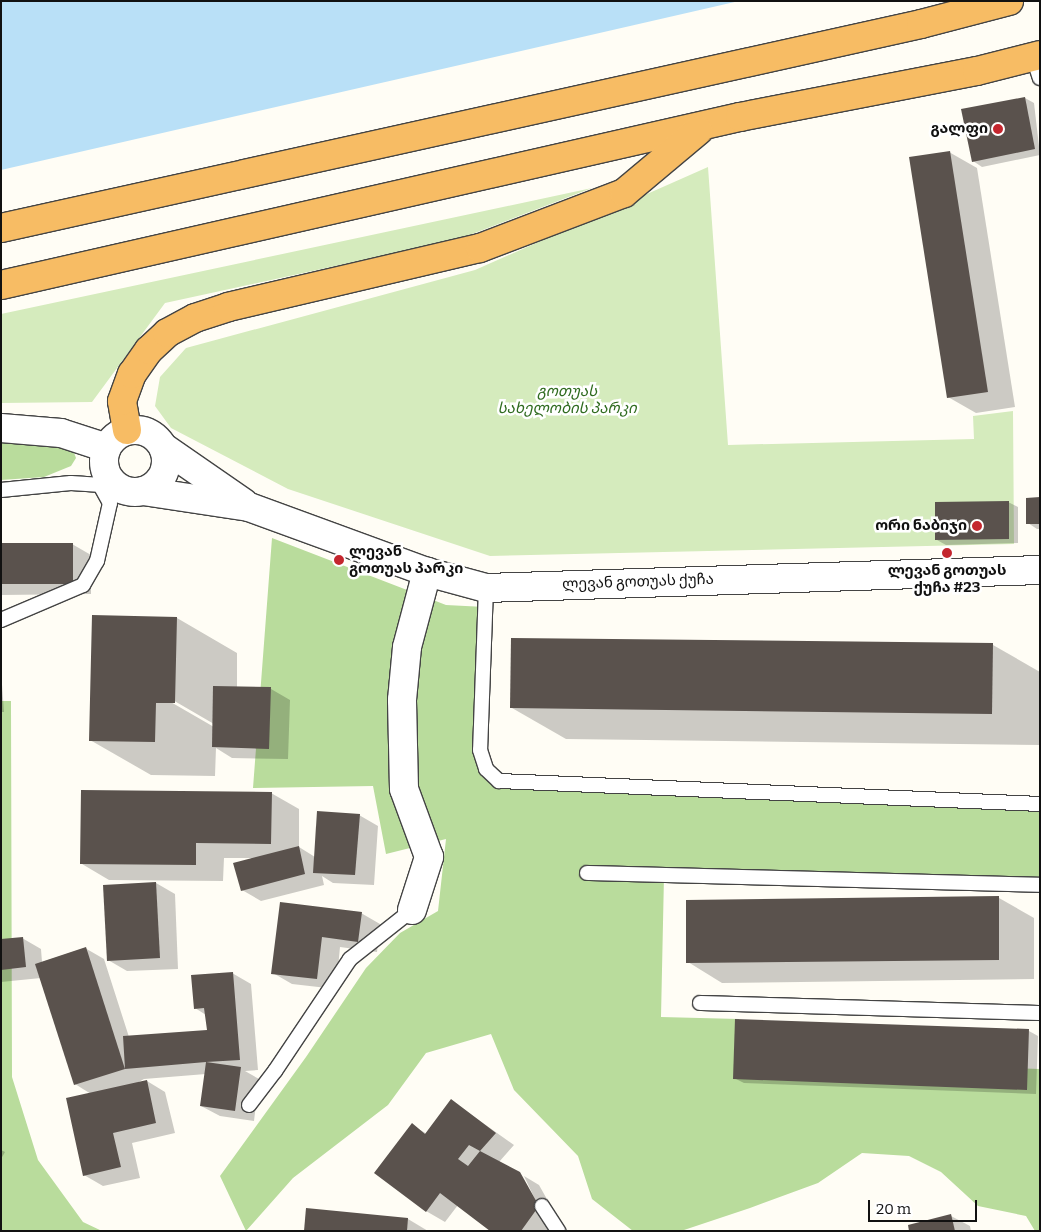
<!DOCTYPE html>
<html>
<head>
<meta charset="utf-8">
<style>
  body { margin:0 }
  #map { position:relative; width:1041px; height:1232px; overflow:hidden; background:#fffdf5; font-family:Bitter,"Noto Sans Georgian",serif }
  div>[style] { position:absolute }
  .green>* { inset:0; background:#d5ebbd }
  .forest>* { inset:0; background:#b9dc9c }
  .water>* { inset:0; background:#b9e0f7 }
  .shadow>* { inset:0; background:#0003 }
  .building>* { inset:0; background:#5a524d }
  .roads { filter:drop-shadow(1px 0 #444) drop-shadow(-1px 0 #444) drop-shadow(0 1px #444) drop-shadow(0 -1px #444) }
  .service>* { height:14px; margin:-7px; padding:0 7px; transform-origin:7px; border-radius:7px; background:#fff }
  .minor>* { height:28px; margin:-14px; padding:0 14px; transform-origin:14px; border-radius:14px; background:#fff }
  .tertiary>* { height:28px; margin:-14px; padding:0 14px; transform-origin:14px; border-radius:14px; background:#fff }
  .tertiary>.ring { margin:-14px; padding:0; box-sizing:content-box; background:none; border:28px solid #fff; border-radius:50% }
  .trunk>* { height:28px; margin:-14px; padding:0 14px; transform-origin:14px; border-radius:14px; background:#f7bc64 }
  .dots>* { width:14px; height:14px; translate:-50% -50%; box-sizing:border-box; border:2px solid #fff; border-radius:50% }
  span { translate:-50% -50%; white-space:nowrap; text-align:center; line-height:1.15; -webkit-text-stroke:5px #fff; paint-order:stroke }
  .poi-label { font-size:15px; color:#111; font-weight:700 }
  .right { translate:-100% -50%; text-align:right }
  .left { translate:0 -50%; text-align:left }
  .park-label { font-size:15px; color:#2f6b1f; font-style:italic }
  .street-label { font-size:15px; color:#111 }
  .frame { position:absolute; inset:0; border:2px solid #111; pointer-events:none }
  .scale { position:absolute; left:868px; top:1200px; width:109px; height:22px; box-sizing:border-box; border:2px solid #111; border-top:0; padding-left:6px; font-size:15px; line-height:18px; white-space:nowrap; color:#111; -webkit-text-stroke:4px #fff; paint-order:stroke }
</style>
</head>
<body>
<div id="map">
  <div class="green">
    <i style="clip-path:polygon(708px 167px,728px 445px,974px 439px,973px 416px,1013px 411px,1014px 544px,490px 556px,288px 489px,171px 428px,155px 406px,160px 377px,186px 348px,475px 270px)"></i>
    <i style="clip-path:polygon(592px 188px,459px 239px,165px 303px,92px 402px,1px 403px,1px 314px)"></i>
  </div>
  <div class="forest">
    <i style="clip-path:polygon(1px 438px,71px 445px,76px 458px,71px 466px,44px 477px,1px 480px)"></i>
    <i style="clip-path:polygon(272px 538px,446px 605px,485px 607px,480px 750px,499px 781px,1040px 804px,1040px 885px,664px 876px,661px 1017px,739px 1019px,738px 1061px,1040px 1069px,1040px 1231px,1035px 1231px,1026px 1216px,978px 1206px,941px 1172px,909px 1156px,862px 1153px,818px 1183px,750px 1208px,681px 1231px,633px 1231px,592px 1199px,578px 1156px,514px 1090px,491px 1034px,426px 1053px,388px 1105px,293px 1178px,246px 1231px,220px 1176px,306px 1057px,366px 968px,400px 933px,438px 911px,446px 839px,386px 854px,373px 786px,253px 788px)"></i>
    <i style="clip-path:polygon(1px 701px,11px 701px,12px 1077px,38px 1160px,83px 1222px,102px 1231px,1px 1231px)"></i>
  </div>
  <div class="water">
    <i style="clip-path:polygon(1px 1px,739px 1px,1px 170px)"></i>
  </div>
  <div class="shadow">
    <i style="clip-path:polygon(1025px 98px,1034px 103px,1040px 155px,982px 167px,973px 161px)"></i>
    <i style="clip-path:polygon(949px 152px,977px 168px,1015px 407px,976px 413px,948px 397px)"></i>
    <i style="clip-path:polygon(1040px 499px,1040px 529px,1037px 529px,1028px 523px)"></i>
    <i style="clip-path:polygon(1008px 502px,1018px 507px,1018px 543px,946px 545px,937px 540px)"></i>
    <i style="clip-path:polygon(1px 544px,72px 544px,91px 555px,91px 594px,1px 595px)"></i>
    <i style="clip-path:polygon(evenodd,94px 617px,177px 618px,237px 653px,237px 688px,271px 689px,290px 700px,288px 759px,232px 758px,216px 748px,215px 776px,151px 775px,90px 740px,94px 617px,171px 699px,214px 724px,214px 727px,169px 701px,171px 699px)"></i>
    <i style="clip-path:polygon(993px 645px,1040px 672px,1040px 745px,566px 739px,512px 708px)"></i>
    <i style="clip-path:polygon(1px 671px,4px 712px,1px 712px)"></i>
    <i style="clip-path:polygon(271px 793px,299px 809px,299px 847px,315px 857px,359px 815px,378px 826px,374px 885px,333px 883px,322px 876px,324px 885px,261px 901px,242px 890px,251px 858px,224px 858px,223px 881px,109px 880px,82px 864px)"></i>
    <i style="clip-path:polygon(156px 883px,175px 894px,178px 969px,127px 971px,108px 960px)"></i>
    <i style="clip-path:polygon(999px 898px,1034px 918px,1034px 979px,722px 983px,688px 962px)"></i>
    <i style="clip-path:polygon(281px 903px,361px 913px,380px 924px,377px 952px,340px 947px,336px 989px,292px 984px,273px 973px)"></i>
    <i style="clip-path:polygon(22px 938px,41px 949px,42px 962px,85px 948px,104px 959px,129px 1037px,208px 1031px,206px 1015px,195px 1008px,232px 973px,251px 984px,258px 1070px,245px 1071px,259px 1079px,254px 1121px,220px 1116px,201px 1106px,206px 1074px,144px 1079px,135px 1084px,147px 1081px,165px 1092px,175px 1133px,132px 1143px,140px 1178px,103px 1186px,84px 1175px,91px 1094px,75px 1084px,41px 978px,1px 982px,1px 940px)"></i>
    <i style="clip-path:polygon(1029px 1031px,1038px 1036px,1036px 1094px,744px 1083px,734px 1078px)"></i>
    <i style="clip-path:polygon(452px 1101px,514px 1145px,499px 1162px,541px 1212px,524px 1176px,539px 1185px,557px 1217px,547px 1231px,492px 1231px,458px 1205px,445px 1222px,426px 1211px,412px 1125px,427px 1134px)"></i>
    <i style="clip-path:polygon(1px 1150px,5px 1152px,1px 1159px)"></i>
    <i style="clip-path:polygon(951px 1216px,970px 1226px,971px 1231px,911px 1231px)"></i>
    <i style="clip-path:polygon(408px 1219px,428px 1231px,305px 1231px)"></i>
  </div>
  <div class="building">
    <i style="clip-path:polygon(1025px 97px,1035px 149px,972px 162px,961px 109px)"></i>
    <i style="clip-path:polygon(950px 151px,988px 392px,947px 398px,909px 157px)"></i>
    <i style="clip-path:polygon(1040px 497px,1040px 524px,1026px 524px,1026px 498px)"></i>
    <i style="clip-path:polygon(1009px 501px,1009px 539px,935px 540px,935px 502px)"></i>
    <i style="clip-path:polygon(1px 543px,73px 543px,73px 584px,1px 584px)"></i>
    <i style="clip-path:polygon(92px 615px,177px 617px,175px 703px,156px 703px,155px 742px,89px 741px)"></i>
    <i style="clip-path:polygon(511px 638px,993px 643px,992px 714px,510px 708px)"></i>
    <i style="clip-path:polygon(213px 686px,271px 687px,269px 749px,212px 747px)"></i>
    <i style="clip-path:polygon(81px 790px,272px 792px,271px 844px,196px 843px,196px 865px,80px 864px)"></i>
    <i style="clip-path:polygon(317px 811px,360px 814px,355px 875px,313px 873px)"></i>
    <i style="clip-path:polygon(299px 846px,305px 874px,241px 891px,233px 863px)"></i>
    <i style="clip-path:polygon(156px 882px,160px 958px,107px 961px,103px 885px)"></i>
    <i style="clip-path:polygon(999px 896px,999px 960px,686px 963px,686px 900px)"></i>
    <i style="clip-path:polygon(280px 902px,362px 912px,358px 942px,322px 937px,317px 979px,271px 974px)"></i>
    <i style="clip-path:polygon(23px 937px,26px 967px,1px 970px,1px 939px)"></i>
    <i style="clip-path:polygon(86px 947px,125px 1069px,74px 1085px,35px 964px)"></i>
    <i style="clip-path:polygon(233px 972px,240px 1060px,206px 1062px,241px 1067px,235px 1111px,200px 1106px,206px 1062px,125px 1069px,123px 1036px,207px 1030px,204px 1008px,194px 1009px,191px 975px)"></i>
    <i style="clip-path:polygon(735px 1019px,1029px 1029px,1027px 1090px,733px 1079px)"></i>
    <i style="clip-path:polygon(147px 1080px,156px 1123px,113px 1133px,121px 1167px,83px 1176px,66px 1098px)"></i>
    <i style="clip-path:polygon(451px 1099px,496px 1133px,480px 1151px,469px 1145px,458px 1159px,468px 1166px,480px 1151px,520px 1172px,539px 1206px,521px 1231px,490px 1231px,440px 1193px,426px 1212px,374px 1173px,412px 1123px,425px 1134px)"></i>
    <i style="clip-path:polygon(306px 1208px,408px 1218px,407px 1231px,304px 1231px)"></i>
    <i style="clip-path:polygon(951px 1214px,955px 1231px,909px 1231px,908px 1225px)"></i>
  </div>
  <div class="roads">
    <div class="service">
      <i style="left:1033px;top:57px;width:22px;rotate:72deg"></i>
      <i style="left:1px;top:490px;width:70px;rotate:-5.7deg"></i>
      <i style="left:71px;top:483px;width:46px;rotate:3.7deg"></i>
      <i style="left:486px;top:588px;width:162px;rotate:92.1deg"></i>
      <i style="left:480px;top:750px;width:20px;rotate:72deg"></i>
      <i style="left:486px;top:769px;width:18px;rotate:43deg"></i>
      <i style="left:499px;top:781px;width:541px;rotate:2.43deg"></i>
      <i style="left:1px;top:620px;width:89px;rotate:-23.1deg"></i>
      <i style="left:83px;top:585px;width:28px;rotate:-60deg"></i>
      <i style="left:97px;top:561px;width:59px;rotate:-77.4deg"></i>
      <i style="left:110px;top:503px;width:18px;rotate:-119deg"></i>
      <i style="left:587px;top:873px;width:453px;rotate:1.5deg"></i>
      <i style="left:700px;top:1003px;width:340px;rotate:1.7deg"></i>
      <i style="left:249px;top:1105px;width:43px;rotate:-52.6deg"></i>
      <i style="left:275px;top:1071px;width:135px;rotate:-56.2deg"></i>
      <i style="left:350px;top:959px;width:79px;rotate:-38.3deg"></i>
      <i style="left:542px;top:1206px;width:30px;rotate:57deg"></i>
    </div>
    <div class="minor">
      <i style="left:412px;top:910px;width:56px;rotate:-72.2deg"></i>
      <i style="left:429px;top:857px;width:72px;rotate:-110.2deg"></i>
      <i style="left:404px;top:789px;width:89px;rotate:-91.3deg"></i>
      <i style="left:402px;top:700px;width:53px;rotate:-84.6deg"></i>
      <i style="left:407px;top:647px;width:78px;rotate:-75.1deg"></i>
    </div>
    <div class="tertiary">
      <i style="left:1px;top:428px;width:60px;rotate:4.8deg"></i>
      <i style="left:61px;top:433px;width:48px;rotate:18.1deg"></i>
      <i class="ring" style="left:104px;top:430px;width:34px;height:34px"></i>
      <i style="left:163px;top:447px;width:98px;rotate:34.7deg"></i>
      <i style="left:143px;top:491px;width:107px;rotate:8.6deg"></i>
      <i style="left:249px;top:507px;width:189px;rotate:20.1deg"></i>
      <i style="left:427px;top:572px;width:61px;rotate:15.2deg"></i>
      <i style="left:486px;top:588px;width:554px;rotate:-1.86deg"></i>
    </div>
    <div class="trunk">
      <i style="left:1px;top:228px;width:942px;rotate:-12.5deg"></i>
      <i style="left:921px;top:24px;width:91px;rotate:-14.6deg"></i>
      <i style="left:1px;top:285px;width:758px;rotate:-12.81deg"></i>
      <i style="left:740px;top:117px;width:241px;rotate:-11deg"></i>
      <i style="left:977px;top:71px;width:65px;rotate:-14.3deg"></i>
      <i style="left:127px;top:430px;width:29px;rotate:-100deg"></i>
      <i style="left:122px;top:401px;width:29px;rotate:-70deg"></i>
      <i style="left:132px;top:374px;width:29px;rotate:-55deg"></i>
      <i style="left:149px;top:350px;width:25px;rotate:-43deg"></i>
      <i style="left:167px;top:333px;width:32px;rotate:-28deg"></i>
      <i style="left:195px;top:318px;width:35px;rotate:-18deg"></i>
      <i style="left:228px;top:307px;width:259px;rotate:-13.2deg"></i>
      <i style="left:480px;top:248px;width:154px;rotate:-20.9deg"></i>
      <i style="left:624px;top:193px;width:97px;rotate:-40deg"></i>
    </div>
  </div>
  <div class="dots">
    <i style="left:998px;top:129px;background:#c4262e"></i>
    <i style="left:977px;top:526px;background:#c4262e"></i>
    <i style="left:947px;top:553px;background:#c4262e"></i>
    <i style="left:339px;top:560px;background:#c4262e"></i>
  </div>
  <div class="poi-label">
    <span class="right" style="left:988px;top:129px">გალფი</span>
    <span class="right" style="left:967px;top:526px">ორი ნაბიჯი</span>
    <span class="left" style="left:349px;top:560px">ლევან<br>გოთუას პარკი</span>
    <span style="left:947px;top:579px">ლევან გოთუას<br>ქუჩა #23</span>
  </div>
  <div class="park-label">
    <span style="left:567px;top:400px">გოთუას<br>სახელობის პარკი</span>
  </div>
  <div class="street-label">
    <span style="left:638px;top:582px;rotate:-2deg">ლევან გოთუას ქუჩა</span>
  </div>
  <div class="frame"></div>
  <div class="scale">20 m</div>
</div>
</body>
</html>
